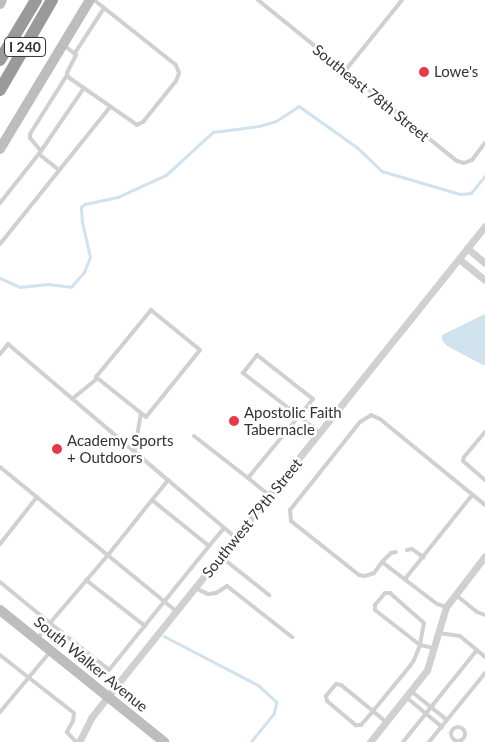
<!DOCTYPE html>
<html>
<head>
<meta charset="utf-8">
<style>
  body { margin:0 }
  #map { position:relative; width:485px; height:742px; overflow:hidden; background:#fff; font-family:Lato,sans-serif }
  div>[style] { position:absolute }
  .water>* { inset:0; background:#cfe2ee }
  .stream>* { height:2.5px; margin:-1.25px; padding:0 1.25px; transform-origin:1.25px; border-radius:1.25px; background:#cfe2ee }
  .lane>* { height:4px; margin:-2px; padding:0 2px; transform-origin:2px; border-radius:2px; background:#d0d0d0 }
  .lane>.ring { margin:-2px; padding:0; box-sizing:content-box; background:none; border:4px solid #d0d0d0; border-radius:50% }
  .street>* { height:7px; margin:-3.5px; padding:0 3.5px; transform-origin:3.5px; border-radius:3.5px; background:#d0d0d0 }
  .secondary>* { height:10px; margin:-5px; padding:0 5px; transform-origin:5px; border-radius:5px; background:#bdbdbd }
  .highway>* { height:12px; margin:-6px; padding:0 6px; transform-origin:6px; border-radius:6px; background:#9a9a9a }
  .dots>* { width:14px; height:14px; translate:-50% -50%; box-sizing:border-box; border:2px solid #fff; border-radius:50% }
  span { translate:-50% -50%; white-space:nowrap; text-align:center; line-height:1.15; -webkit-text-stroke:5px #fff; paint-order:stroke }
  .shield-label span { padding:1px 4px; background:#fff; border:1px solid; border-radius:4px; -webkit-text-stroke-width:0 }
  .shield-label { font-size:14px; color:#333; font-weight:700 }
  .poi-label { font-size:15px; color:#333 }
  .left { translate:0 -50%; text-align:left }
  .street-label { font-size:15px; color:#333 }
</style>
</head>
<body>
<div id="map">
  <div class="water">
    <i style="clip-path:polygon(485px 314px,485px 366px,447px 346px,442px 340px,442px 335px)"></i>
  </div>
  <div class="stream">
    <i style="left:0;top:278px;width:22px;rotate:24deg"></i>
    <i style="left:20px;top:287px;width:28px;rotate:-6deg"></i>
    <i style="left:48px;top:284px;width:23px;rotate:7deg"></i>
    <i style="left:71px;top:287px;width:20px;rotate:-49deg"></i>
    <i style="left:84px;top:272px;width:16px;rotate:-68deg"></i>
    <i style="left:90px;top:257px;width:35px;rotate:-103deg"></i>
    <i style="left:82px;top:223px;width:16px;rotate:-94deg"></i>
    <i style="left:81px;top:207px;width:5px;rotate:-37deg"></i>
    <i style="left:85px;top:204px;width:34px;rotate:-12deg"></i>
    <i style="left:118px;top:197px;width:53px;rotate:-24.6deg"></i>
    <i style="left:166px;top:175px;width:64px;rotate:-42.5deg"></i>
    <i style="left:213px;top:132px;width:46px;rotate:-7.4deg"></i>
    <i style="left:259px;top:126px;width:18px;rotate:-16deg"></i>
    <i style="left:276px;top:121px;width:27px;rotate:-33deg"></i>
    <i style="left:299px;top:106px;width:72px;rotate:35.4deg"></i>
    <i style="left:358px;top:148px;width:33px;rotate:44deg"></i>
    <i style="left:382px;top:171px;width:81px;rotate:16.4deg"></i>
    <i style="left:460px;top:194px;width:11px;rotate:-5deg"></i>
    <i style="left:471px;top:193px;width:22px;rotate:-51deg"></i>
    <i style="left:164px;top:636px;width:106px;rotate:27.5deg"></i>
    <i style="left:258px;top:685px;width:25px;rotate:42deg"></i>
    <i style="left:277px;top:702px;width:12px;rotate:104deg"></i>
    <i style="left:274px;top:714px;width:36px;rotate:129deg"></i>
  </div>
  <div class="lane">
    <i style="left:258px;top:0;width:256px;rotate:39deg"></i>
    <i style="left:457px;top:161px;width:7px;rotate:16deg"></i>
    <i style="left:464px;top:163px;width:9px;rotate:-21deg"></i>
    <i style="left:472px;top:160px;width:21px;rotate:-53deg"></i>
    <i style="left:65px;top:46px;width:14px;rotate:39deg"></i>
    <i style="left:76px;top:55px;width:20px;rotate:117deg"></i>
    <i style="left:67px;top:73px;width:4px;rotate:76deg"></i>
    <i style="left:68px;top:77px;width:84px;rotate:34.8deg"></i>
    <i style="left:137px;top:125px;width:7px;rotate:-27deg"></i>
    <i style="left:143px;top:122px;width:53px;rotate:-51.2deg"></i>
    <i style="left:176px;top:81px;width:9px;rotate:-69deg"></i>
    <i style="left:179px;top:73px;width:9px;rotate:-111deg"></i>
    <i style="left:176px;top:65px;width:105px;rotate:-141.6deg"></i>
    <i style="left:75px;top:53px;width:54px;rotate:-57.2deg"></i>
    <i style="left:344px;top:72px;width:92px;rotate:-51.1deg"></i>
    <i style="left:41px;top:151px;width:76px;rotate:-55.7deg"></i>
    <i style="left:39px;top:154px;width:26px;rotate:39deg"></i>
    <i style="left:0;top:203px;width:66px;rotate:-51.7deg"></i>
    <i style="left:41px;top:151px;width:17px;rotate:-130deg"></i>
    <i style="left:30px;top:138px;width:4px;rotate:-90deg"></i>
    <i style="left:30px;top:134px;width:70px;rotate:-57.9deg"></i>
    <i style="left:0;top:244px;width:176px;rotate:-51.2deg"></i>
    <i style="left:151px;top:310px;width:63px;rotate:39.2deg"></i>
    <i style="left:200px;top:350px;width:86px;rotate:128.9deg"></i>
    <i style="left:146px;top:417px;width:64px;rotate:-141.3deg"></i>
    <i style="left:96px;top:377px;width:87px;rotate:-50.6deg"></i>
    <i style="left:0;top:354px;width:13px;rotate:-51deg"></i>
    <i style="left:8px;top:344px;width:210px;rotate:40.4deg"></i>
    <i style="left:257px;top:355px;width:71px;rotate:38.2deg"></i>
    <i style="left:313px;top:399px;width:22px;rotate:129deg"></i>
    <i style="left:299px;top:416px;width:71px;rotate:-142.5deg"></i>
    <i style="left:243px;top:373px;width:23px;rotate:-52deg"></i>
    <i style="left:72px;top:399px;width:33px;rotate:-39deg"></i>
    <i style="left:485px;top:432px;width:33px;rotate:130deg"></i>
    <i style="left:464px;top:457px;width:4px;rotate:104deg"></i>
    <i style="left:463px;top:461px;width:29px;rotate:41deg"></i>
    <i style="left:194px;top:436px;width:68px;rotate:37.9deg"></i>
    <i style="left:134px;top:453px;width:40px;rotate:-80deg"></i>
    <i style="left:0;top:467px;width:227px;rotate:39.3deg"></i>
    <i style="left:269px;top:495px;width:27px;rotate:-141deg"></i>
    <i style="left:248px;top:478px;width:80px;rotate:-50.6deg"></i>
    <i style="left:299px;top:416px;width:27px;rotate:39deg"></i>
    <i style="left:152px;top:500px;width:26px;rotate:-51deg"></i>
    <i style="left:168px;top:480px;width:88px;rotate:40.4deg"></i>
    <i style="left:0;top:544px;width:60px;rotate:-51.8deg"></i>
    <i style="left:209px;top:546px;width:23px;rotate:-50deg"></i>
    <i style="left:407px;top:550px;width:5px;rotate:-11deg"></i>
    <i style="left:412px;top:549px;width:14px;rotate:36deg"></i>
    <i style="left:220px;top:556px;width:63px;rotate:38.5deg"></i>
    <i style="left:382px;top:562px;width:13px;rotate:-45deg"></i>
    <i style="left:391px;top:553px;width:5px;rotate:-11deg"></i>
    <i style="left:405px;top:579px;width:107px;rotate:-51.4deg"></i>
    <i style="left:86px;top:580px;width:75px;rotate:37.9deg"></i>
    <i style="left:0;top:582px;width:65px;rotate:39.4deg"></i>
    <i style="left:50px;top:623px;width:75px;rotate:38.5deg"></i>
    <i style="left:109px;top:670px;width:159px;rotate:-51.1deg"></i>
    <i style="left:209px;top:546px;width:73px;rotate:-141.1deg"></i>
    <i style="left:152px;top:500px;width:70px;rotate:128.7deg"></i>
    <i style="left:108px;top:555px;width:89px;rotate:130.5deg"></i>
    <i style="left:50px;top:623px;width:19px;rotate:129deg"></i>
    <i style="left:195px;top:588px;width:14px;rotate:25deg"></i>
    <i style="left:208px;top:594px;width:8px;rotate:-7deg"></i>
    <i style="left:216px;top:593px;width:13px;rotate:-32deg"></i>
    <i style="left:227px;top:586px;width:83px;rotate:38.1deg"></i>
    <i style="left:456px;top:595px;width:27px;rotate:39deg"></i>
    <i style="left:477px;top:612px;width:9px;rotate:21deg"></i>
    <i style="left:446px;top:607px;width:9px;rotate:-162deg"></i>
    <i style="left:437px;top:604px;width:69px;rotate:-142.6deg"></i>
    <i style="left:382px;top:562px;width:14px;rotate:126deg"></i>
    <i style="left:374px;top:573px;width:9px;rotate:162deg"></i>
    <i style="left:365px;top:576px;width:6px;rotate:-171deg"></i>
    <i style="left:359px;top:575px;width:87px;rotate:-141.5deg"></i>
    <i style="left:291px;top:521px;width:11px;rotate:-95deg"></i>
    <i style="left:290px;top:510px;width:112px;rotate:-51.5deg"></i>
    <i style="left:360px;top:422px;width:13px;rotate:-32deg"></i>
    <i style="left:371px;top:415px;width:10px;rotate:24deg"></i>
    <i style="left:380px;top:419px;width:136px;rotate:39.3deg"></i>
    <i style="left:439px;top:633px;width:21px;rotate:8deg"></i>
    <i style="left:460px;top:636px;width:33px;rotate:40deg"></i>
    <i style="left:0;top:655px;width:94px;rotate:38.1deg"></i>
    <i style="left:74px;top:713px;width:8px;rotate:97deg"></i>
    <i style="left:73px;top:721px;width:13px;rotate:119deg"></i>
    <i style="left:67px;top:732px;width:13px;rotate:48deg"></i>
    <i style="left:411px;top:691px;width:46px;rotate:38.9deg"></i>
    <i style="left:406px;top:697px;width:47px;rotate:39.8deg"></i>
    <i style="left:0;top:712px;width:78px;rotate:-50.2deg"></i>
    <i style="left:386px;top:722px;width:17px;rotate:-140deg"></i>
    <i style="left:373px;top:711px;width:41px;rotate:-140.9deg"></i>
    <i style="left:341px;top:685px;width:5px;rotate:-169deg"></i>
    <i style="left:336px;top:684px;width:16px;rotate:130deg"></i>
    <i style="left:326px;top:696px;width:5px;rotate:79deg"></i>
    <i style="left:327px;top:701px;width:38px;rotate:40deg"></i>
    <i style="left:356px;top:725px;width:5px"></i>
    <i style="left:361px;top:725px;width:18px;rotate:-49deg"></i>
    <i style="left:373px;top:711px;width:58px;rotate:-50.6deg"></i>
    <i style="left:410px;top:666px;width:7px;rotate:-56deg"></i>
    <i style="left:414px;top:660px;width:16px;rotate:-68deg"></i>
    <i style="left:420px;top:645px;width:22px;rotate:-80deg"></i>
    <i style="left:424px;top:623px;width:45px;rotate:-138.6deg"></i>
    <i style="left:390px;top:593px;width:5px;rotate:180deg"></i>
    <i style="left:385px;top:593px;width:16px;rotate:130deg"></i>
    <i style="left:375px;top:605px;width:5px;rotate:90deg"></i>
    <i style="left:375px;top:610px;width:57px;rotate:37.9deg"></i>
    <i style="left:420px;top:645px;width:13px;rotate:13deg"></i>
    <i class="ring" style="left:451px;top:727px;width:10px;height:10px"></i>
    <i style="left:403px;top:742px;width:118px;rotate:-51.2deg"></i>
    <i style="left:429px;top:742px;width:89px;rotate:-50.9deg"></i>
  </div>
  <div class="street">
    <i style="left:467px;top:248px;width:23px;rotate:40deg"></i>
    <i style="left:459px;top:259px;width:33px;rotate:39deg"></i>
    <i style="left:79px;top:742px;width:27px;rotate:-63deg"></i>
    <i style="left:91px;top:718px;width:41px;rotate:-52deg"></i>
    <i style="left:116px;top:686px;width:590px;rotate:-51.26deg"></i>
    <i style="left:370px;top:742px;width:92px;rotate:-51.6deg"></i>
    <i style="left:427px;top:670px;width:66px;rotate:-73.2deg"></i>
    <i style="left:446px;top:607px;width:64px;rotate:-52.6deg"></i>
  </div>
  <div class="secondary">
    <i style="left:0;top:4px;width:4px;rotate:-63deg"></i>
    <i style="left:0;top:149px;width:174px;rotate:-58.9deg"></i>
    <i style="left:0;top:610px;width:211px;rotate:38.8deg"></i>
  </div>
  <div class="highway">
    <i style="left:0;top:60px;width:70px;rotate:-59deg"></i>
    <i style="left:0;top:90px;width:104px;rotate:-60deg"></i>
  </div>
  <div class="dots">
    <i style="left:424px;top:72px;background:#e63946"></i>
    <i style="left:234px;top:421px;background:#e63946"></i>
    <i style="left:57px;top:449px;background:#e63946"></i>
  </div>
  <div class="shield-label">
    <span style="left:25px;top:47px">I 240</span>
  </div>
  <div class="poi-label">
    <span class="left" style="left:434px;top:72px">Lowe's</span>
    <span class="left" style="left:244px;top:421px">Apostolic Faith<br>Tabernacle</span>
    <span class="left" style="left:67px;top:449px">Academy Sports<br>+ Outdoors</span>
  </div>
  <div class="street-label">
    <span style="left:371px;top:93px;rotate:39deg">Southeast 78th Street</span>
    <span style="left:252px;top:518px;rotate:-51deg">Southwest 79th Street</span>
    <span style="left:91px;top:664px;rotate:39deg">South Walker Avenue</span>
  </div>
</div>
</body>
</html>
